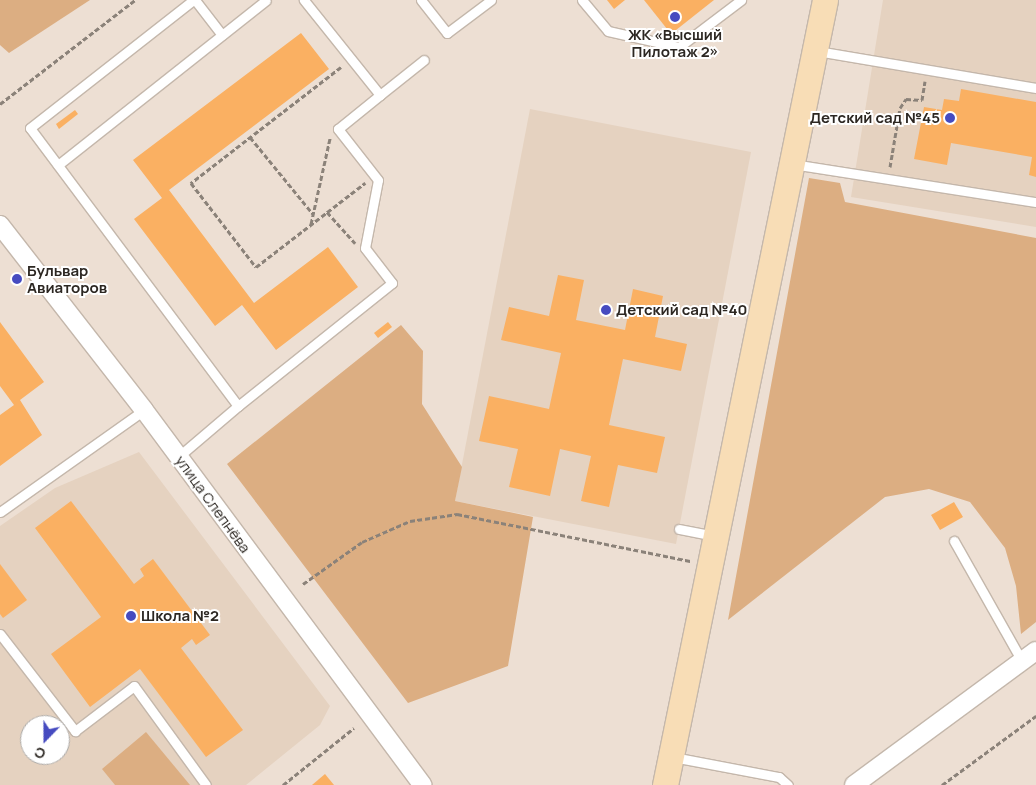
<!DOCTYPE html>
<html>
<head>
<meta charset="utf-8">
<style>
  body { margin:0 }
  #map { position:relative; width:1036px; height:785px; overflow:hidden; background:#eddfd3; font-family:Manrope,sans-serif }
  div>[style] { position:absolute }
  .built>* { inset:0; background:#e5d2c0 }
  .green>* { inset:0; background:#dcae82 }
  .building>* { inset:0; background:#fab062 }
  .path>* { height:3px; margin-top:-1.5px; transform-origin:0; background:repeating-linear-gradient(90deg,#8b8279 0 5px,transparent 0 7.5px) }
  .roads { filter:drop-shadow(1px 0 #c4b7ab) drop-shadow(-1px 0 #c4b7ab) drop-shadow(0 1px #c4b7ab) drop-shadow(0 -1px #c4b7ab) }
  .lane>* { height:9px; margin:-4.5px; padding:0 4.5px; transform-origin:4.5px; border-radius:4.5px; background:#fff }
  .street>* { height:18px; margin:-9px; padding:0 9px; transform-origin:9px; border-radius:9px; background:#fff }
  .secondary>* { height:25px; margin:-12.5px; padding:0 12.5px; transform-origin:12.5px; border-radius:12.5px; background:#f8ddb6 }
  .dots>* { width:14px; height:14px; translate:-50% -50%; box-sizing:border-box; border:2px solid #fff; border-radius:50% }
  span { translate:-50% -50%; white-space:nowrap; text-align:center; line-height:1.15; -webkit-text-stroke:4px #fff; paint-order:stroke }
  .poi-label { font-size:15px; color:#2c2722; font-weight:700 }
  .right { translate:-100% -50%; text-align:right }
  .left { translate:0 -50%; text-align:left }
  .street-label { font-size:15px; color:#2c2722 }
  .north { position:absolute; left:20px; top:715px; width:50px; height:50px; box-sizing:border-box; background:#fff; border:1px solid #aba9a7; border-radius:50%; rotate:202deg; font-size:14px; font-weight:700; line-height:20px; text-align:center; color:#2c2722 }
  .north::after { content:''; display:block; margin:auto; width:18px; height:22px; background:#464bc0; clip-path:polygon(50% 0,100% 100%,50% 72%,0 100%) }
</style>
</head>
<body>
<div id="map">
  <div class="built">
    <i style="clip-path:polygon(883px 0,1036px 0,1036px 227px,851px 197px)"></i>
    <i style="clip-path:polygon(530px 109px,751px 152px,676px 544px,455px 501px)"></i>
    <i style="clip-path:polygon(evenodd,139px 452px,330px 706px,320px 725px,246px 785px,0 785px,0 526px,55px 488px,139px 452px,30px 725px,60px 725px,60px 755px,30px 755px,30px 725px)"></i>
  </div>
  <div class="green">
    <i style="clip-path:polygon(0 0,90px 0,9px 53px,0 45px)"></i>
    <i style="clip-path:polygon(809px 178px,840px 183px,845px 202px,1036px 238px,1036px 622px,1021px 634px,1016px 586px,1005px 548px,970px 502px,929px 489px,885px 497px,728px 620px)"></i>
    <i style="clip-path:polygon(401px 325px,423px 351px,422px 404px,462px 467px,455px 501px,533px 517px,508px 666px,408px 703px,227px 464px)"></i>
    <i style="clip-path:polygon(146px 732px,190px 785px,115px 785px,102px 769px)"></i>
  </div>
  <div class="building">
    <i style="clip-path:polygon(607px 0,625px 0,614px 9px)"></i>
    <i style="clip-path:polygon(644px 0,714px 0,671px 34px)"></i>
    <i style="clip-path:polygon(301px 33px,329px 69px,169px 190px,254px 303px,328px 247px,358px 287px,276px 350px,242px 305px,215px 326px,134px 219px,162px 198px,133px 160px)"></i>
    <i style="clip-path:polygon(961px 89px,1036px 102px,1036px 177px,1029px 175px,1032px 157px,951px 143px,947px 165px,914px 159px,924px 107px,942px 110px,944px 99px,959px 101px)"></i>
    <i style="clip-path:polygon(75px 110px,78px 114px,59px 129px,56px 124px)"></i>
    <i style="clip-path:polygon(558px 275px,584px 280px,576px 320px,625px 330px,633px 289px,663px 296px,655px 337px,687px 344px,681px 371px,623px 359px,609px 425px,665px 437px,657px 473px,618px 465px,609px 507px,581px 501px,591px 456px,560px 449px,550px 496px,509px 487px,518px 449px,479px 441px,489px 396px,549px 409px,561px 353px,501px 340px,509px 307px,549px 316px)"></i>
    <i style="clip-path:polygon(0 322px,44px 382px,20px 400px,42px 435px,0 466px,0 415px,14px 405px,0 386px)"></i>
    <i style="clip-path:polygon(388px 322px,392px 327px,378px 338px,374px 333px)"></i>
    <i style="clip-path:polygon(71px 501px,134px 584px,144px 576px,140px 569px,153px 559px,210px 635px,196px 645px,192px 639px,181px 648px,243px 730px,206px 757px,140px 669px,90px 707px,51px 654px,101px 617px,35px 528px)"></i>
    <i style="clip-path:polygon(954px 502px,963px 517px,940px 530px,931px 515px)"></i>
    <i style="clip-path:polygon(0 564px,27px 600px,3px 618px,0 614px)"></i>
    <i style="clip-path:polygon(325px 774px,334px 785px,312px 785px)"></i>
  </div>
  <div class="path">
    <i style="left:341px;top:67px;width:190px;rotate:142.3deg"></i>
    <i style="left:191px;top:183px;width:106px;rotate:52.3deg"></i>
    <i style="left:256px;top:267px;width:138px;rotate:-37.6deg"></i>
    <i style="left:0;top:104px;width:170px;rotate:-37.6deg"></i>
    <i style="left:250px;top:137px;width:99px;rotate:50.7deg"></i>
    <i style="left:890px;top:167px;width:60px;rotate:-80.4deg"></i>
    <i style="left:900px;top:108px;width:11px;rotate:-56deg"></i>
    <i style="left:906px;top:99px;width:16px;rotate:4deg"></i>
    <i style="left:922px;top:100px;width:19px;rotate:-81deg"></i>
    <i style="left:327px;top:212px;width:42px;rotate:47.9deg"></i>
    <i style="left:311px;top:224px;width:88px;rotate:-77.5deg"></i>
    <i style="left:303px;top:584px;width:72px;rotate:-35.4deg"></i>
    <i style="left:362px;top:542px;width:52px;rotate:-23.6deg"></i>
    <i style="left:410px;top:521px;width:48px;rotate:-8.5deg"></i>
    <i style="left:457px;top:514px;width:239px;rotate:11.4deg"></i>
    <i style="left:283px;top:785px;width:91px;rotate:-38.8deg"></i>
    <i style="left:942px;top:785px;width:117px;rotate:-36.3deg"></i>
  </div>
  <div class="roads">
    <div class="lane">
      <i style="left:195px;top:0;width:44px;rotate:52.4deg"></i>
      <i style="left:421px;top:0;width:42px;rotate:51.8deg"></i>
      <i style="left:447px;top:33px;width:55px;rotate:-36.9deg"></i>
      <i style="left:582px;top:0;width:40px;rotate:50deg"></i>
      <i style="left:608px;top:31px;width:73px;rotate:12.7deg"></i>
      <i style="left:679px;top:47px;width:78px;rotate:-37.2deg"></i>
      <i style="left:817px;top:51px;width:222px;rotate:9.6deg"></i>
      <i style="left:380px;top:95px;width:56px;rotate:-38.5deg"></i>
      <i style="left:792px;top:164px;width:247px;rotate:8.9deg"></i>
      <i style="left:58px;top:165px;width:265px;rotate:-38.4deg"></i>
      <i style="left:238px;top:406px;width:197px;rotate:-38.6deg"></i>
      <i style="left:392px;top:283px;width:44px;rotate:-127.6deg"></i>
      <i style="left:365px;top:248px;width:69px;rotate:-79.2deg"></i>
      <i style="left:378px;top:180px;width:65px;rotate:-128.1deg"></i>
      <i style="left:338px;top:129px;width:54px;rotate:-39deg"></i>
      <i style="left:380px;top:95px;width:122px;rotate:-128.7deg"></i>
      <i style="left:178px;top:457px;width:79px;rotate:-40.4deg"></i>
      <i style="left:238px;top:406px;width:347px;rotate:-126.8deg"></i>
      <i style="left:30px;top:128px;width:207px;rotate:-38.1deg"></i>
      <i style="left:0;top:512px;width:176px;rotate:-35.3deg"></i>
      <i style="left:679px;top:529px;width:36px;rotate:11deg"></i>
      <i style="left:954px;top:541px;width:138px;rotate:60.5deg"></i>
      <i style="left:0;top:634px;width:123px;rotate:52.3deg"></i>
      <i style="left:75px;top:731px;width:74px;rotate:-37.3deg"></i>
      <i style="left:134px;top:686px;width:122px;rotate:54deg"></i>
      <i style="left:673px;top:757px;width:108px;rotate:10.7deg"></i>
      <i style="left:779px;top:777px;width:12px;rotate:42deg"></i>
    </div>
    <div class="street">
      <i style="left:0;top:225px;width:234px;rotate:52.1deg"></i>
      <i style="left:144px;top:410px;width:467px;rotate:53.4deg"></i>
      <i style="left:854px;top:785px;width:226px;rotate:-36.4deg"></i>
    </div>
    <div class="secondary">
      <i style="left:665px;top:785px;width:801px;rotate:-78.48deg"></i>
    </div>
  </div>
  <div class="dots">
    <i style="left:675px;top:17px;background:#464bc0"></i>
    <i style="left:950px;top:118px;background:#464bc0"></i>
    <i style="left:17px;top:279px;background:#464bc0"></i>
    <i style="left:606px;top:310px;background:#464bc0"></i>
    <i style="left:131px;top:616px;background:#464bc0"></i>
  </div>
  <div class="poi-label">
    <span style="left:675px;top:43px">ЖК «Высший<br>Пилотаж 2»</span>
    <span class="right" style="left:940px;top:118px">Детский сад №45</span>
    <span class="left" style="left:27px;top:279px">Бульвар<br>Авиаторов</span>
    <span class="left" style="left:616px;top:310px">Детский сад №40</span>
    <span class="left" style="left:141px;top:616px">Школа №2</span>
  </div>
  <div class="street-label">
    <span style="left:213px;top:504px;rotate:54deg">улица Слепнёва</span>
  </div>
  <div class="north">С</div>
</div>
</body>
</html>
